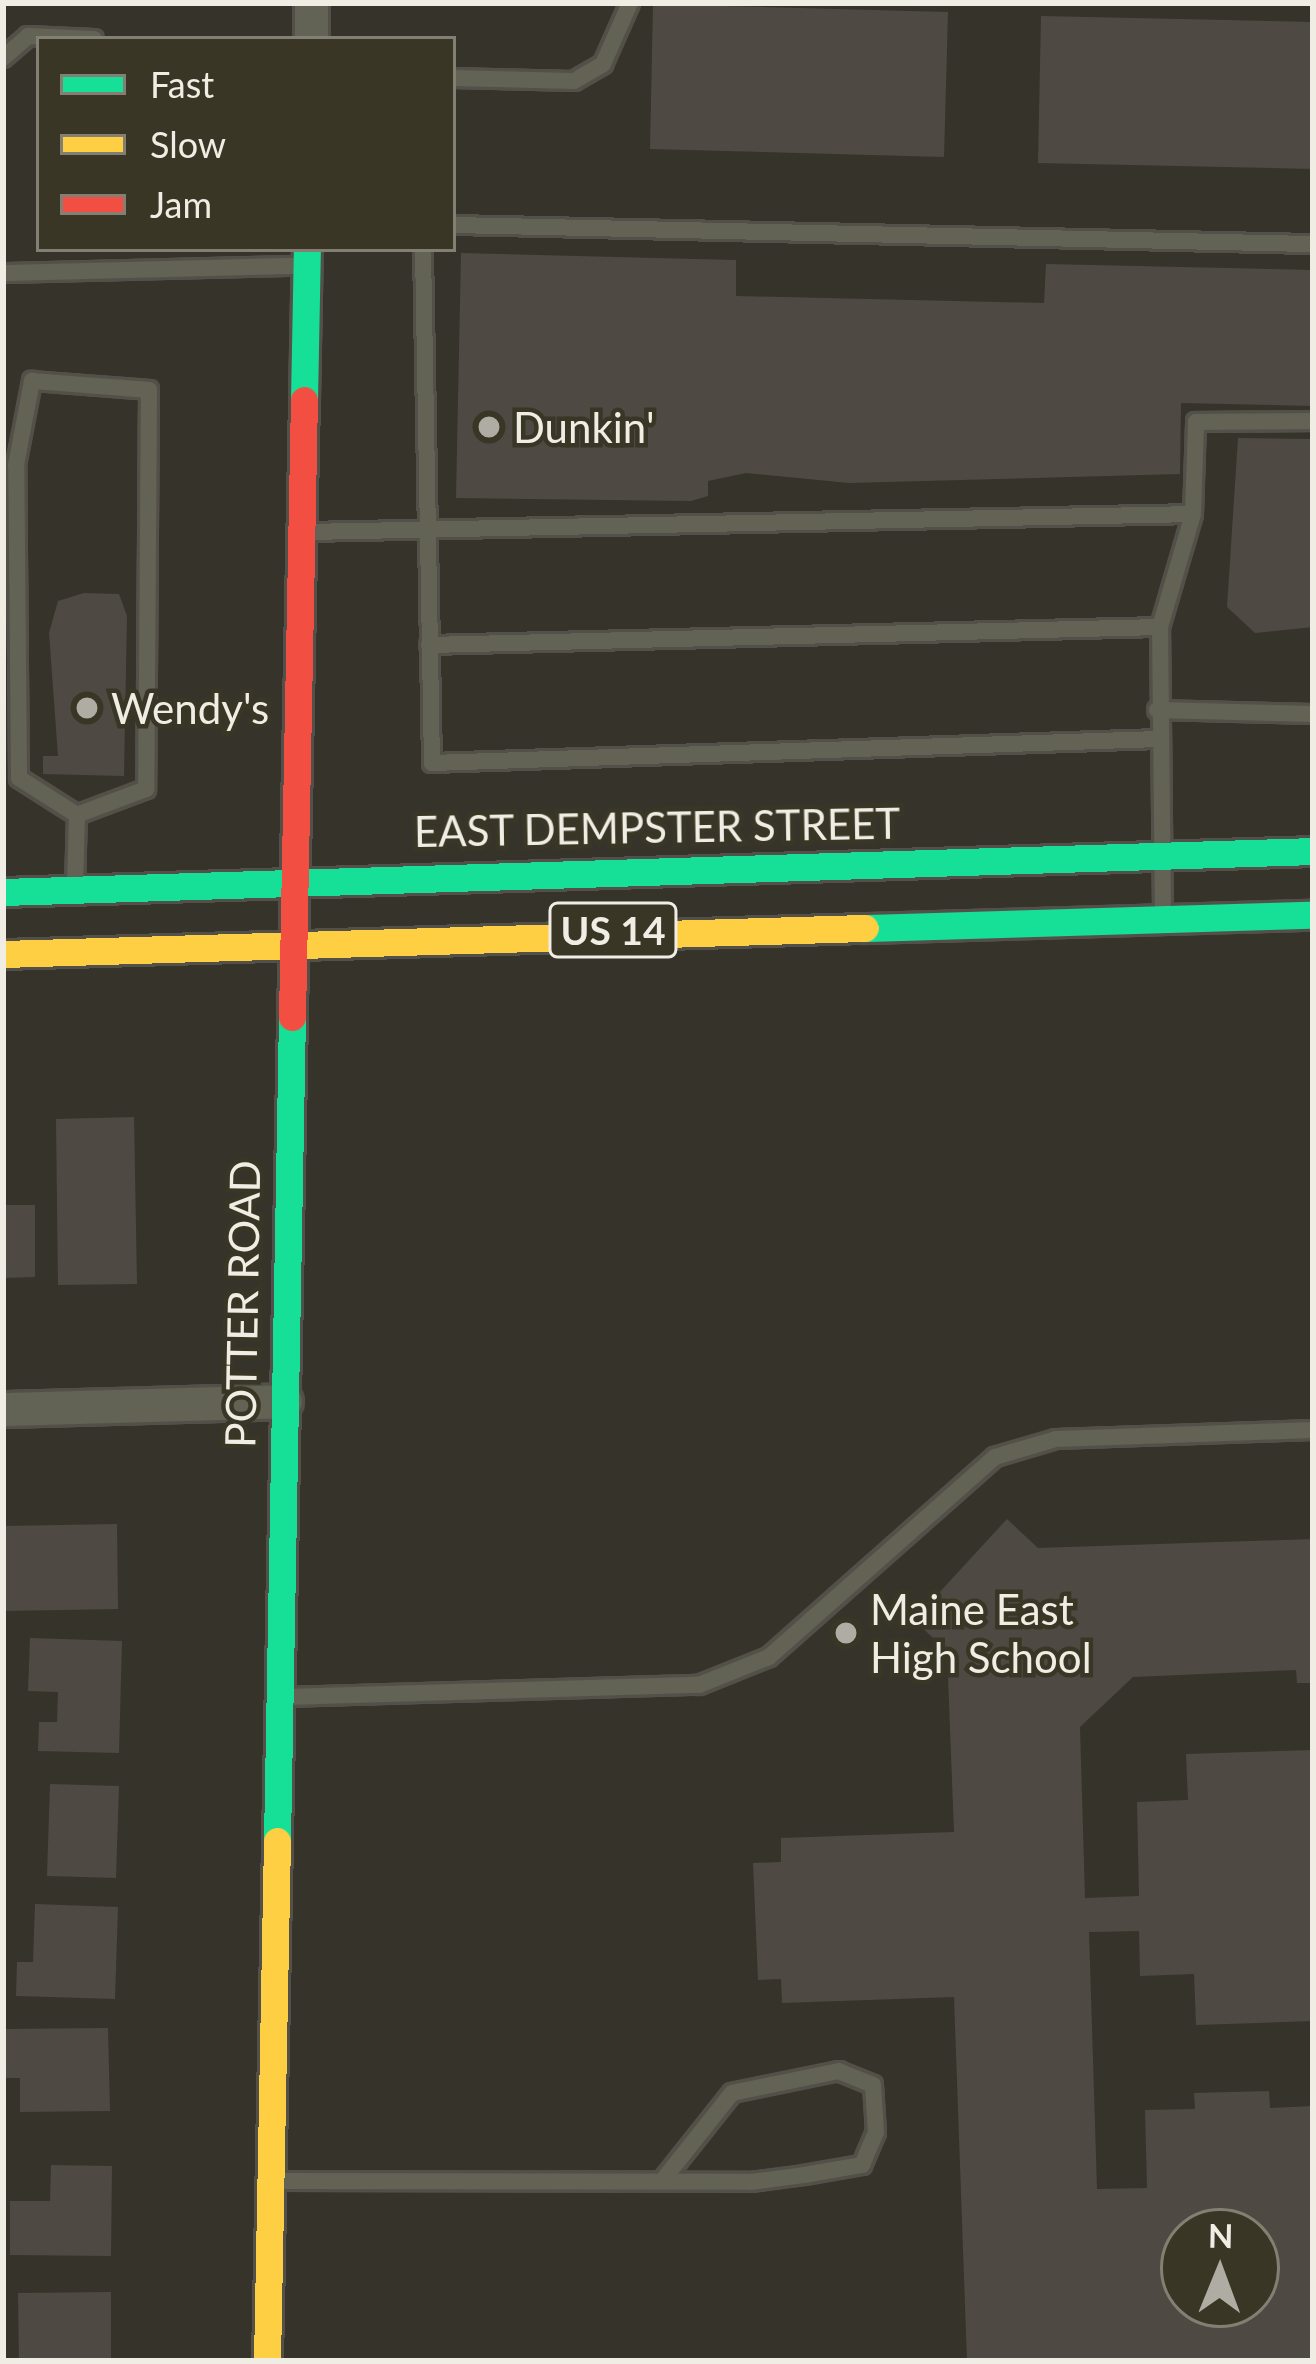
<!DOCTYPE html>
<html>
<head>
<meta charset="utf-8">
<style>
  body { margin:0 }
  #map { position:relative; width:1316px; height:2364px; overflow:hidden; background:#36332a; font-family:Lato,sans-serif }
  div>[style] { position:absolute }
  .building>* { inset:0; background:#4e4a43 }
  .roads { filter:drop-shadow(3px 0 #535049) drop-shadow(-3px 0 #535049) drop-shadow(0 3px #535049) drop-shadow(0 -3px #535049) }
  .lane>* { height:16px; margin:-8px; padding:0 8px; transform-origin:8px; border-radius:8px; background:#626354 }
  .street>* { height:33px; margin:-16.5px; padding:0 16.5px; transform-origin:16.5px; border-radius:16.5px; background:#626354 }
  .fast>* { height:27px; margin:-13.5px; padding:0 13.5px; transform-origin:13.5px; border-radius:13.5px; background:#16e098 }
  .slow>* { height:27px; margin:-13.5px; padding:0 13.5px; transform-origin:13.5px; border-radius:13.5px; background:#ffcf43 }
  .jam>* { height:27px; margin:-13.5px; padding:0 13.5px; transform-origin:13.5px; border-radius:13.5px; background:#f24e42 }
  .dots>* { width:33px; height:33px; translate:-50% -50%; box-sizing:border-box; border:6px solid #3a3626; border-radius:50% }
  span { translate:-50% -50%; white-space:nowrap; text-align:center; line-height:1.15; -webkit-text-stroke:9px #3a3626; paint-order:stroke }
  .shield-label span { padding:3px 9px; background:#3a3626; border:3px solid; border-radius:9px; -webkit-text-stroke-width:0 }
  .shield-label { font-size:39px; color:#f0ede4; font-weight:700 }
  .poi-label { font-size:42px; color:#f0ede4 }
  .left { translate:0 -50%; text-align:left }
  .street-label { font-size:42px; color:#f0ede4 }
  .frame { position:absolute; inset:0; border:6px solid #f0ede4; pointer-events:none }
  .legend { position:absolute; left:36px; top:36px; width:420px; height:216px; box-sizing:border-box; background:#3a3626; border:3px solid #837f72; margin:0; padding:15px 21px; list-style:none; font-size:36px; color:#f0ede4 }
  .legend li { display:flex; align-items:center; gap:24px; height:60px }
  .legend b { width:60px; border:3px solid #837f72 }
  .north { position:absolute; left:1160px; top:2208px; width:120px; height:120px; box-sizing:border-box; background:#3a3626; border:3px solid #837f72; border-radius:50%; rotate:1deg; font-size:33px; font-weight:700; line-height:48px; text-align:center; color:#f0ede4 }
  .north::after { content:''; display:block; margin:auto; width:42px; height:54px; background:#afaca3; clip-path:polygon(50% 0,100% 100%,50% 72%,0 100%) }
</style>
</head>
<body>
<div id="map">
  <div class="building">
    <i style="clip-path:polygon(653px 4px,948px 12px,944px 157px,650px 149px)"></i>
    <i style="clip-path:polygon(1041px 16px,1313px 22px,1313px 169px,1038px 163px)"></i>
    <i style="clip-path:polygon(461px 253px,736px 260px,736px 296px,1044px 303px,1046px 264px,1313px 270px,1313px 406px,1181px 403px,1180px 474px,849px 483px,746px 473px,708px 481px,708px 496px,691px 501px,456px 498px)"></i>
    <i style="clip-path:polygon(1238px 438px,1313px 439px,1313px 627px,1255px 633px,1227px 607px)"></i>
    <i style="clip-path:polygon(84px 593px,119px 594px,127px 616px,124px 776px,43px 774px,43px 756px,58px 756px,49px 633px,58px 601px)"></i>
    <i style="clip-path:polygon(134px 1117px,137px 1284px,58px 1285px,56px 1119px)"></i>
    <i style="clip-path:polygon(3px 1205px,35px 1205px,35px 1277px,3px 1278px)"></i>
    <i style="clip-path:polygon(evenodd,1007px 1519px,1038px 1548px,1313px 1539px,1313px 1683px,1297px 1683px,1296px 1670px,1133px 1677px,1080px 1727px,1085px 1898px,1139px 1896px,1137px 1802px,1188px 1800px,1186px 1754px,1313px 1750px,1313px 2021px,1196px 2025px,1194px 1974px,1140px 1976px,1139px 1931px,1089px 1932px,1097px 2189px,1147px 2188px,1145px 2110px,1195px 2109px,1194px 2093px,1269px 2091px,1270px 2108px,1313px 2106px,1313px 2361px,967px 2361px,954px 1997px,782px 2003px,781px 1979px,758px 1980px,753px 1863px,781px 1862px,781px 1838px,954px 1832px,947px 1651px,914px 1620px,1007px 1519px,1184px 2232px,1256px 2232px,1256px 2304px,1184px 2304px,1184px 2232px)"></i>
    <i style="clip-path:polygon(117px 1524px,118px 1609px,3px 1611px,3px 1526px)"></i>
    <i style="clip-path:polygon(30px 1638px,122px 1641px,119px 1753px,38px 1751px,39px 1722px,57px 1722px,58px 1692px,28px 1691px)"></i>
    <i style="clip-path:polygon(50px 1784px,119px 1786px,116px 1878px,47px 1876px)"></i>
    <i style="clip-path:polygon(35px 1904px,118px 1907px,115px 1999px,16px 1996px,17px 1962px,33px 1962px)"></i>
    <i style="clip-path:polygon(108px 2028px,110px 2111px,20px 2112px,20px 2078px,3px 2078px,3px 2029px)"></i>
    <i style="clip-path:polygon(51px 2165px,112px 2166px,111px 2256px,10px 2255px,10px 2201px,50px 2201px)"></i>
    <i style="clip-path:polygon(111px 2292px,111px 2361px,19px 2361px,18px 2293px)"></i>
  </div>
  <div class="roads">
    <div class="lane">
      <i style="left:3px;top:58px;width:33px;rotate:-41deg"></i>
      <i style="left:28px;top:36px;width:66px;rotate:2.6deg"></i>
      <i style="left:453px;top:78px;width:121px;rotate:1.4deg"></i>
      <i style="left:574px;top:81px;width:34px;rotate:-30deg"></i>
      <i style="left:603px;top:64px;width:67px;rotate:-66.1deg"></i>
      <i style="left:453px;top:225px;width:860px;rotate:1.27deg"></i>
      <i style="left:423px;top:249px;width:514px;rotate:89deg"></i>
      <i style="left:432px;top:763px;width:726px;rotate:-1.89deg"></i>
      <i style="left:3px;top:273px;width:297px;rotate:-1.4deg"></i>
      <i style="left:32px;top:381px;width:117px;rotate:4.4deg"></i>
      <i style="left:149px;top:390px;width:399px;rotate:90.4deg"></i>
      <i style="left:146px;top:789px;width:74px;rotate:159.4deg"></i>
      <i style="left:77px;top:815px;width:69px;rotate:-147.5deg"></i>
      <i style="left:19px;top:778px;width:313px;rotate:-90.5deg"></i>
      <i style="left:16px;top:465px;width:86px;rotate:-79.2deg"></i>
      <i style="left:307px;top:532px;width:886px;rotate:-1.16deg"></i>
      <i style="left:429px;top:645px;width:731px;rotate:-1.41deg"></i>
      <i style="left:1157px;top:710px;width:156px;rotate:1.5deg"></i>
      <i style="left:75px;top:886px;width:71px;rotate:-88.4deg"></i>
      <i style="left:1163px;top:911px;width:284px;rotate:-90.6deg"></i>
      <i style="left:1160px;top:627px;width:118px;rotate:-73.7deg"></i>
      <i style="left:1193px;top:514px;width:92px;rotate:-88.1deg"></i>
      <i style="left:1196px;top:422px;width:117px;rotate:-0.5deg"></i>
      <i style="left:286px;top:1697px;width:413px;rotate:-1.7deg"></i>
      <i style="left:699px;top:1685px;width:75px;rotate:-21.8deg"></i>
      <i style="left:769px;top:1657px;width:302px;rotate:-41.5deg"></i>
      <i style="left:995px;top:1457px;width:64px;rotate:-16.4deg"></i>
      <i style="left:1056px;top:1439px;width:257px;rotate:-2deg"></i>
      <i style="left:271px;top:2181px;width:480px;rotate:0.1deg"></i>
      <i style="left:751px;top:2182px;width:53px;rotate:-7.5deg"></i>
      <i style="left:804px;top:2175px;width:59px;rotate:-9.8deg"></i>
      <i style="left:862px;top:2165px;width:36px;rotate:-67deg"></i>
      <i style="left:876px;top:2132px;width:47px;rotate:-93.7deg"></i>
      <i style="left:873px;top:2085px;width:37px;rotate:-158deg"></i>
      <i style="left:839px;top:2071px;width:109px;rotate:168.4deg"></i>
      <i style="left:732px;top:2093px;width:112px;rotate:128.5deg"></i>
    </div>
    <div class="street">
      <i style="left:311px;top:39px;width:36px;rotate:-90deg"></i>
      <i style="left:3px;top:1409px;width:282px;rotate:-1.6deg"></i>
    </div>
    <div class="fast">
      <i style="left:304px;top:400px;width:151px;rotate:-88.9deg"></i>
      <i style="left:3px;top:892px;width:1311px;rotate:-1.79deg"></i>
      <i style="left:865px;top:928px;width:448px;rotate:-1.7deg"></i>
      <i style="left:277px;top:1841px;width:824px;rotate:-88.96deg"></i>
    </div>
    <div class="slow">
      <i style="left:3px;top:954px;width:862px;rotate:-1.73deg"></i>
      <i style="left:267px;top:2361px;width:520px;rotate:-88.9deg"></i>
    </div>
    <div class="jam">
      <i style="left:292px;top:1017px;width:617px;rotate:-88.89deg"></i>
    </div>
  </div>
  <div class="dots">
    <i style="left:489px;top:427px;background:#afaca3"></i>
    <i style="left:87px;top:708px;background:#afaca3"></i>
    <i style="left:846px;top:1633px;background:#afaca3"></i>
  </div>
  <div class="shield-label">
    <span style="left:613px;top:930px">US 14</span>
  </div>
  <div class="poi-label">
    <span class="left" style="left:513px;top:427px">Dunkin'</span>
    <span class="left" style="left:111px;top:708px">Wendy's</span>
    <span class="left" style="left:870px;top:1633px">Maine East<br>High School</span>
  </div>
  <div class="street-label">
    <span style="left:657px;top:827px;rotate:-1deg">EAST DEMPSTER STREET</span>
    <span style="left:242px;top:1304px;rotate:-89deg">POTTER ROAD</span>
  </div>
  <div class="frame"></div>
  <ul class="legend">
  <li><b style="height:15px;background:#16e098"></b>Fast</li>
  <li><b style="height:15px;background:#ffcf43"></b>Slow</li>
  <li><b style="height:15px;background:#f24e42"></b>Jam</li>
  </ul>
  <div class="north">N</div>
</div>
</body>
</html>
